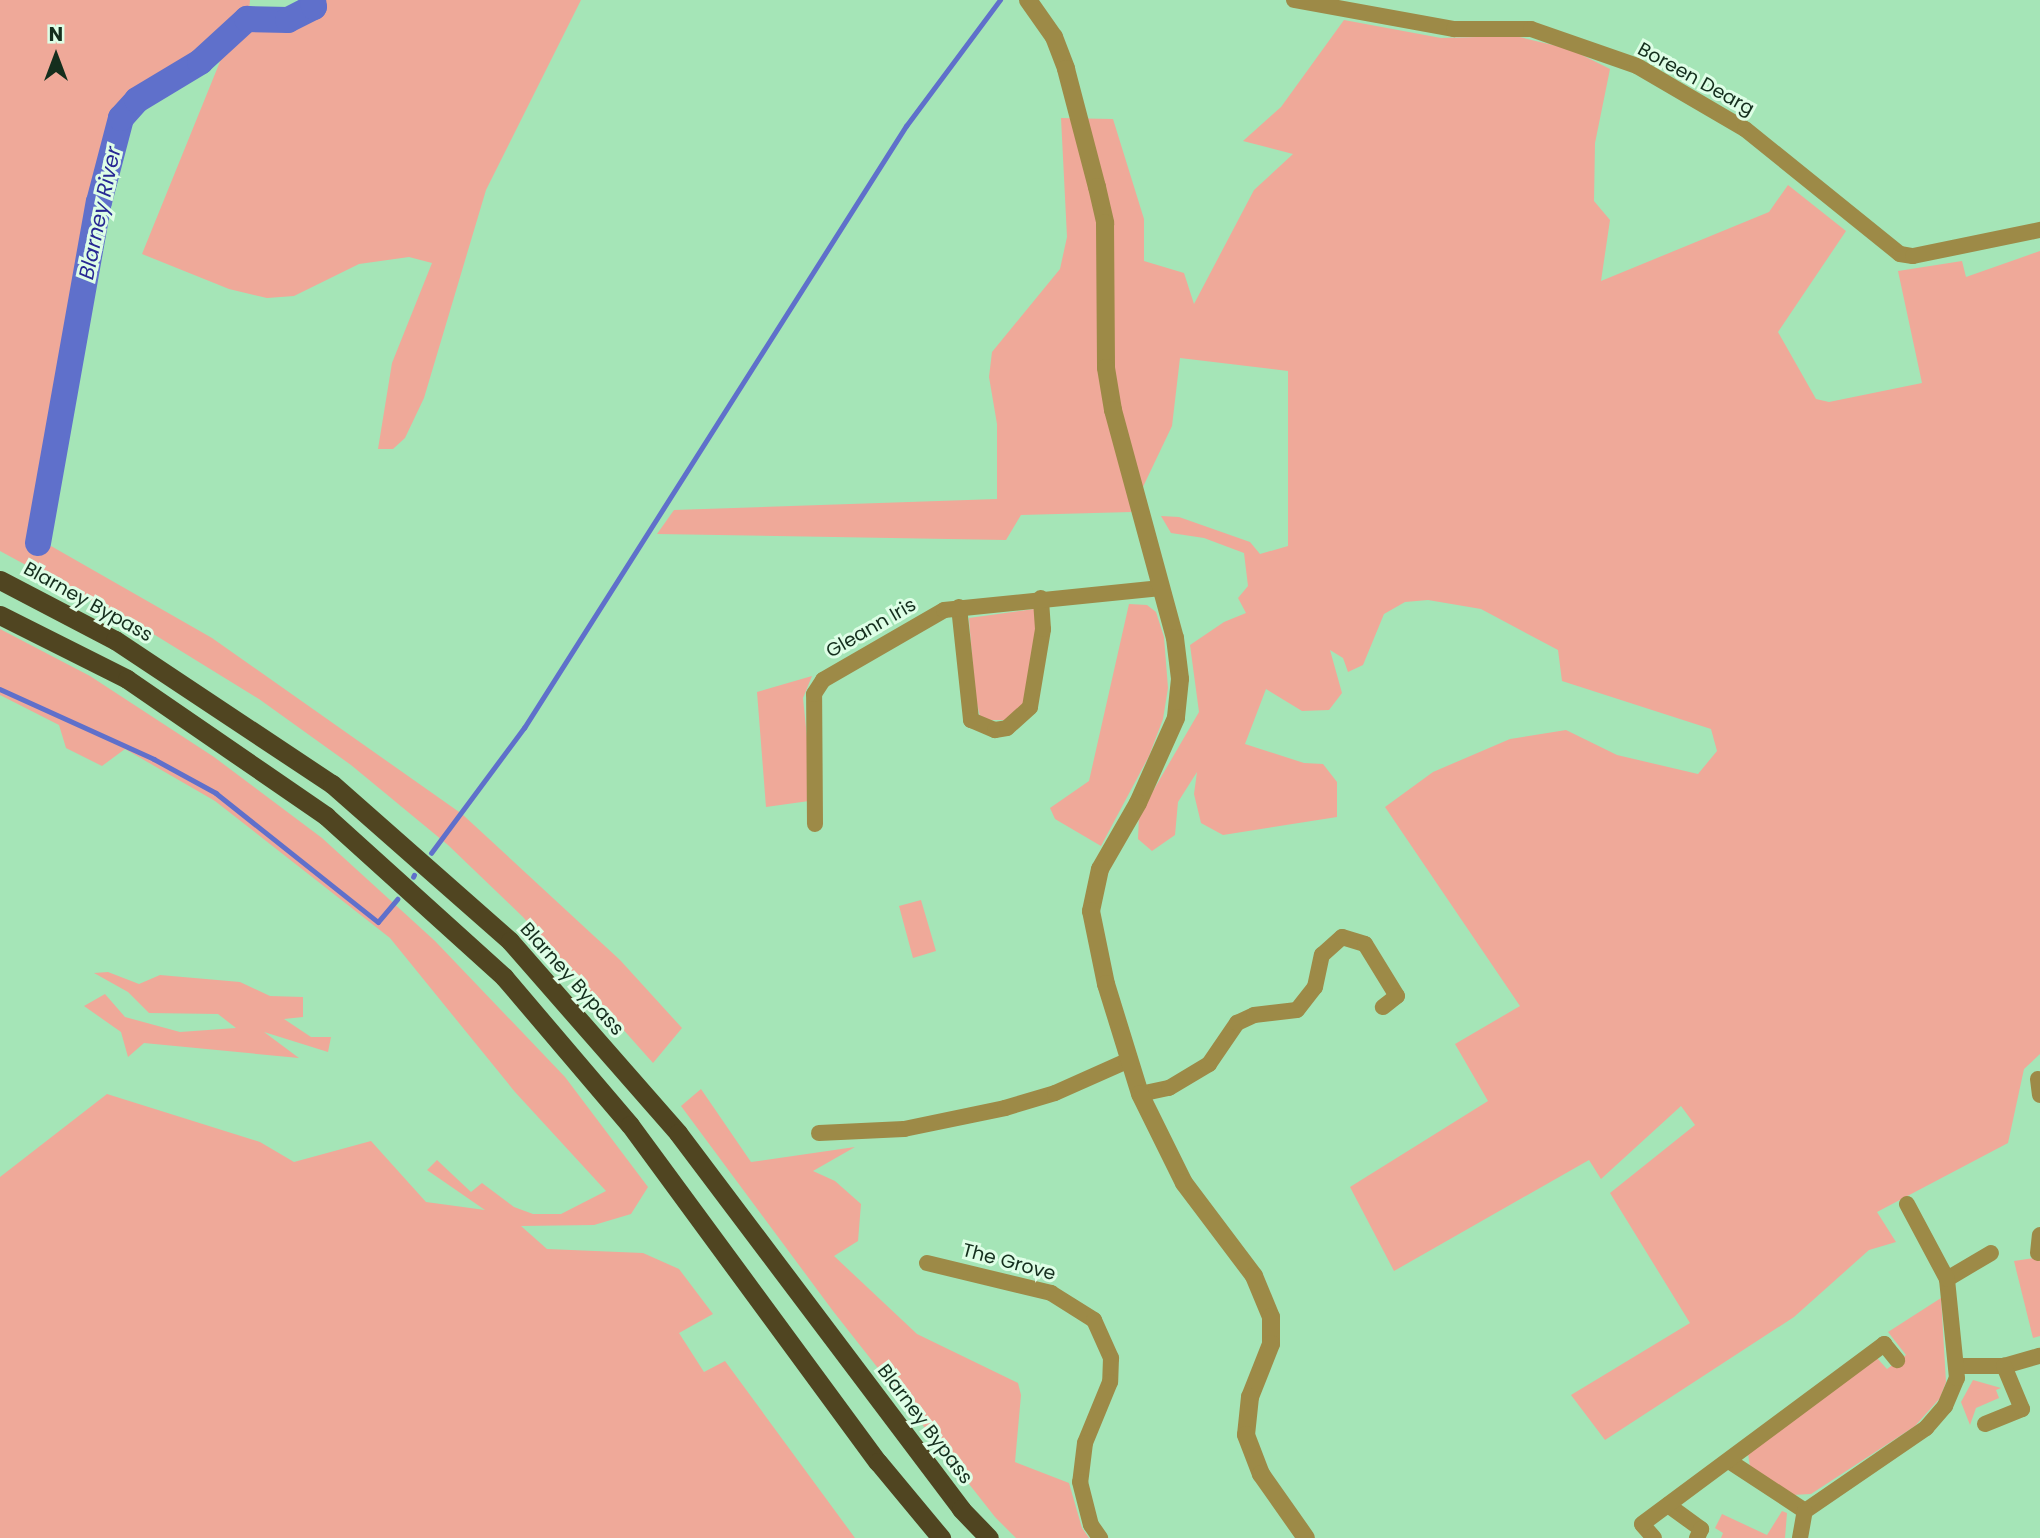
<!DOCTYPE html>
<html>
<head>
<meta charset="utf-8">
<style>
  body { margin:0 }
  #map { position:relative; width:2040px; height:1538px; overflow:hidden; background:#a5e5b7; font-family:Poppins,sans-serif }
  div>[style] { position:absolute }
  .green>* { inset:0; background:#efa999 }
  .stream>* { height:4.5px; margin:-2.25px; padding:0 2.25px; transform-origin:2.25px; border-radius:2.25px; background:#5f70cb }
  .river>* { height:26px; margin:-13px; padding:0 13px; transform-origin:13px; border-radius:13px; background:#5f70cb }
  .minor>* { height:16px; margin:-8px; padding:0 8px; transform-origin:8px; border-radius:8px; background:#9d8a47 }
  .tertiary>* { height:18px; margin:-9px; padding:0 9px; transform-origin:9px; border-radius:9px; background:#9d8a47 }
  .trunk>* { height:19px; margin:-9.5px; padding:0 9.5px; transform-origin:9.5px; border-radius:9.5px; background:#504521 }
  span { translate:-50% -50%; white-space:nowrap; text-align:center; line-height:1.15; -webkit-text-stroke:6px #defee6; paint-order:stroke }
  .street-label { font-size:19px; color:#142e1d }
  .water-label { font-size:21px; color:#272893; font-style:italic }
  .north { position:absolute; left:21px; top:21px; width:70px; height:70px; -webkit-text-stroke:5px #defee6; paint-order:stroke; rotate:0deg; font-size:19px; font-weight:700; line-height:28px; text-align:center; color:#142e1d }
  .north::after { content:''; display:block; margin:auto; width:24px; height:32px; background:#142e1d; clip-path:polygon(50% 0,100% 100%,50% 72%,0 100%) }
</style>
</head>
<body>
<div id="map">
  <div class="green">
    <i style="clip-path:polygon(0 0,250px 0,249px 12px,222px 43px,200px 62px,137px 100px,121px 118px,94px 228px,38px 543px,28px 539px,45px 550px,51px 546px,212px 638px,462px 814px,620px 960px,682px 1028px,653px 1063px,523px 917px,448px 845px,351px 765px,259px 699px,155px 635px,0 551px)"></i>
    <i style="clip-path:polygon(320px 0,581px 0,486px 190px,424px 398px,405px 438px,393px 449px,378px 449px,392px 363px,432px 263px,409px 257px,359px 264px,294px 296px,267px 298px,229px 289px,142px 254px,232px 32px,285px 27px,315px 17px)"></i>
    <i style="clip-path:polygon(1344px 20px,1441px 38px,1515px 36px,1570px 49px,1610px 69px,1595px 143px,1594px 201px,1610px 220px,1601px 281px,1769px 212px,1788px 185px,1846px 231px,1778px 332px,1816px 399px,1829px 402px,1922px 383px,1898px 271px,1962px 261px,1966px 277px,2040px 251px,2040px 1054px,2024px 1069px,2008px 1143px,1877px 1212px,1896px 1242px,1869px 1250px,1794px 1317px,1605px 1440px,1571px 1395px,1690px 1323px,1610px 1193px,1695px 1125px,1681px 1106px,1601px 1179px,1589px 1160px,1394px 1271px,1350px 1187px,1488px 1101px,1455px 1044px,1520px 1006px,1385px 807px,1433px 772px,1510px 739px,1566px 730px,1617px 755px,1698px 774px,1717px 751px,1711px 729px,1562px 681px,1558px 650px,1481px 609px,1428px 600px,1405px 602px,1384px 614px,1363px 665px,1348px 672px,1343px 658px,1330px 650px,1342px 693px,1329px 710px,1302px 711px,1266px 689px,1245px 744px,1304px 763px,1323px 764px,1337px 782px,1337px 817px,1223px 835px,1201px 823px,1194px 794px,1197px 772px,1178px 802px,1175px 835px,1152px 851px,1138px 839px,1139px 815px,1199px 712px,1190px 645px,1224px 622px,1246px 613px,1238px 598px,1248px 586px,1244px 553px,1204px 538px,1171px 533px,1161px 516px,1179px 517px,1250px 542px,1260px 554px,1288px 546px,1288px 371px,1180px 358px,1172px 426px,1131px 512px,1021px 515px,1006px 540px,657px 534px,674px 510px,997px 499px,997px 424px,989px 377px,992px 352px,1060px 269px,1067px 237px,1061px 118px,1113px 119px,1144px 219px,1144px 261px,1184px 273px,1194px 304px,1254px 190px,1293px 154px,1243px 141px,1281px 107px)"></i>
    <i style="clip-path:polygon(1129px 604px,1147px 605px,1156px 612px,1164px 637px,1168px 688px,1163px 719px,1149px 756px,1101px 846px,1055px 819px,1050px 808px,1089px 781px)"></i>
    <i style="clip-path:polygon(1034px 609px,1038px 615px,1023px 705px,1009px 720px,989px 720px,980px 716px,975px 696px,969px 618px)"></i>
    <i style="clip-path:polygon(0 629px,90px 676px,214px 757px,322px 838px,435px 941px,565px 1077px,648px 1187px,631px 1214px,594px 1225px,521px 1226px,547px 1249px,643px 1253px,679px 1269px,713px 1314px,679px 1333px,704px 1372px,725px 1361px,855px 1538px,0 1538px,0 1177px,107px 1094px,260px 1142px,294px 1162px,371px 1141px,426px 1202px,485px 1210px,427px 1170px,437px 1160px,471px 1192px,482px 1183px,514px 1207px,533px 1214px,561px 1214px,606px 1191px,515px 1092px,390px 938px,215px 801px,125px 749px,102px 766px,66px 748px,59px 725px,0 695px)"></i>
    <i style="clip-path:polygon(812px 676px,803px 698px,810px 767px,809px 801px,766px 807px,757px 692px)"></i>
    <i style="clip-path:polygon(921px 900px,936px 951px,913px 958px,899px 906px)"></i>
    <i style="clip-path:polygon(108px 972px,139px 984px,160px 975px,240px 982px,270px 996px,303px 997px,303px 1017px,284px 1019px,311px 1037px,331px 1037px,328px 1052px,264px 1032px,299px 1058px,144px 1043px,128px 1057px,121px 1032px,84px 1006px,105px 994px,125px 1017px,180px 1032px,236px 1028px,218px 1014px,149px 1013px,128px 992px,94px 973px)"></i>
    <i style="clip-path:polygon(701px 1089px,751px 1162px,855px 1147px,813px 1171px,835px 1181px,861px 1204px,858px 1241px,834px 1256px,917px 1334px,1018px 1383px,1021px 1395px,1015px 1462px,1069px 1483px,1082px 1528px,1089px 1538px,1016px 1538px,995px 1517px,833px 1311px,681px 1106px)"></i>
    <i style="clip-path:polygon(2040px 1257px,2040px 1336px,2033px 1338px,2014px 1261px)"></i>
    <i style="clip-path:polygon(1941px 1298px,1946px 1382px,1940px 1398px,1915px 1426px,1811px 1494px,1792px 1495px,1750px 1467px,1748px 1453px,1877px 1358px,1887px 1369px,1906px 1355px,1888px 1332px)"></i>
    <i style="clip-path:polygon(1973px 1380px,2001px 1388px,1996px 1390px,1999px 1398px,1976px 1408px,1970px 1425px,1961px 1402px)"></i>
    <i style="clip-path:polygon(1782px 1511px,1787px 1513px,1785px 1538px,1721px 1538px,1723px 1533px,1715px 1528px,1722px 1514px,1767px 1535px)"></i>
  </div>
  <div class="stream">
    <i style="left:0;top:689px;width:169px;rotate:24.4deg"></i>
    <i style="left:154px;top:759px;width:71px;rotate:28.7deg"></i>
    <i style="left:216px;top:793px;width:207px;rotate:38.5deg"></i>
    <i style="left:378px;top:922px;width:30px;rotate:-50deg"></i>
    <i style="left:431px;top:853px;width:156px;rotate:-53.4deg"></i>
    <i style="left:524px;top:728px;width:713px;rotate:-57.6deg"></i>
    <i style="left:906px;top:126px;width:157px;rotate:-53.3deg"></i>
    <i style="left:413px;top:877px;width:2px;rotate:-63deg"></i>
  </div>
  <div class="river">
    <i style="left:38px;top:543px;width:346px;rotate:-79.9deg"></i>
    <i style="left:99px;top:202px;width:87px;rotate:-75.3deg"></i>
    <i style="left:121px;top:118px;width:24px;rotate:-48deg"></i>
    <i style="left:137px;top:100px;width:74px;rotate:-31.1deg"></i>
    <i style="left:200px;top:62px;width:64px;rotate:-42.5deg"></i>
    <i style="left:247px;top:19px;width:41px;rotate:1.4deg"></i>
    <i style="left:288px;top:20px;width:29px;rotate:-27deg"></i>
    <i style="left:314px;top:7px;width:7px;rotate:-98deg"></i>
  </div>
  <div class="minor">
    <i style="left:1294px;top:0;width:163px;rotate:10.3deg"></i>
    <i style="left:1454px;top:29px;width:77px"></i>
    <i style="left:1531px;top:29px;width:112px;rotate:19.2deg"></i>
    <i style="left:1637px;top:66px;width:125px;rotate:30.3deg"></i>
    <i style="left:1745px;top:129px;width:199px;rotate:38.9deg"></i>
    <i style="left:1900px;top:254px;width:13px;rotate:9deg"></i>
    <i style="left:1913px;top:256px;width:130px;rotate:-11.6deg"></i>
    <i style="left:959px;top:607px;width:114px;rotate:83.9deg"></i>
    <i style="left:971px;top:720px;width:26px;rotate:23deg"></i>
    <i style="left:995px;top:730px;width:12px;rotate:-9deg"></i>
    <i style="left:1007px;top:728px;width:31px;rotate:-42deg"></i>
    <i style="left:1030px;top:707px;width:79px;rotate:-80.5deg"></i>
    <i style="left:1043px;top:629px;width:31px;rotate:-94deg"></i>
    <i style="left:815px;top:824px;width:130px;rotate:-90.4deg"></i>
    <i style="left:814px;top:694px;width:17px;rotate:-57deg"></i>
    <i style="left:823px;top:680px;width:140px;rotate:-30deg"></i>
    <i style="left:944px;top:610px;width:218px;rotate:-5.8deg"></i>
    <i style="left:2038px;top:1079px;width:16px;rotate:83deg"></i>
    <i style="left:1140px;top:1094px;width:30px;rotate:-12deg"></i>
    <i style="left:1169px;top:1088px;width:47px;rotate:-31deg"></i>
    <i style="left:1209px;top:1064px;width:50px;rotate:-55.7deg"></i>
    <i style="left:1237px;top:1023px;width:19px;rotate:-25deg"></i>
    <i style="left:1254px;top:1015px;width:43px;rotate:-6.6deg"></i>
    <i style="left:1297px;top:1010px;width:29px;rotate:-52deg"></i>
    <i style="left:1315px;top:987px;width:33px;rotate:-78deg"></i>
    <i style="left:1322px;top:955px;width:27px;rotate:-42deg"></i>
    <i style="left:1342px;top:937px;width:24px;rotate:17deg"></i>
    <i style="left:1365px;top:944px;width:61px;rotate:58.4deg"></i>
    <i style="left:1397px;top:996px;width:18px;rotate:142deg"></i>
    <i style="left:819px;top:1133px;width:85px;rotate:-2.7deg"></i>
    <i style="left:904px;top:1129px;width:103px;rotate:-11.7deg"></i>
    <i style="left:1005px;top:1108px;width:52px;rotate:-16.7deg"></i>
    <i style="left:1055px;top:1093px;width:79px;rotate:-24deg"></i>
    <i style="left:2038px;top:1253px;width:18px;rotate:-84deg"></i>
    <i style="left:927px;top:1263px;width:128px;rotate:13.6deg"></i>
    <i style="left:1051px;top:1293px;width:51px;rotate:32.1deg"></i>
    <i style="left:1094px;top:1320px;width:42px;rotate:65.9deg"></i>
    <i style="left:1111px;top:1358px;width:24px;rotate:92deg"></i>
    <i style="left:1110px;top:1382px;width:66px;rotate:112.3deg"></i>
    <i style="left:1085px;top:1443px;width:39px;rotate:97deg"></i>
    <i style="left:1080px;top:1482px;width:44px;rotate:75.7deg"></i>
    <i style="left:1091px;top:1525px;width:16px;rotate:55deg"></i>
    <i style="left:1947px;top:1279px;width:51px;rotate:-30.6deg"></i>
    <i style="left:1958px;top:1366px;width:46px"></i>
    <i style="left:2004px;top:1366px;width:37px;rotate:-16deg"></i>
    <i style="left:1985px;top:1424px;width:40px;rotate:-22deg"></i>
    <i style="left:2022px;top:1409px;width:47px;rotate:-112.7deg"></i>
    <i style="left:1729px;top:1461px;width:91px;rotate:33.3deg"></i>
    <i style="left:1668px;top:1505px;width:41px;rotate:36deg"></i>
    <i style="left:1701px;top:1529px;width:10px;rotate:114deg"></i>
    <i style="left:1805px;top:1511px;width:147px;rotate:-34.4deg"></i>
    <i style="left:1926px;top:1428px;width:29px;rotate:-49deg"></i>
    <i style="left:1945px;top:1406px;width:30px;rotate:-67deg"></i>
    <i style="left:1957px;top:1378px;width:100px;rotate:-95.8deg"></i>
    <i style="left:1947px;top:1279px;width:85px;rotate:-118.1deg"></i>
    <i style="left:1654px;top:1538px;width:18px;rotate:-131deg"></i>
    <i style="left:1642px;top:1524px;width:302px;rotate:-36.6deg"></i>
    <i style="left:1884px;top:1344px;width:21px;rotate:51deg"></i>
    <i style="left:1800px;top:1538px;width:27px;rotate:-80deg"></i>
  </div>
  <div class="tertiary">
    <i style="left:1028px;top:0;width:45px;rotate:54.9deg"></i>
    <i style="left:1054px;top:37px;width:34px;rotate:69deg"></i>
    <i style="left:1066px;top:69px;width:122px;rotate:75.3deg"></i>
    <i style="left:1097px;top:187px;width:37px;rotate:77deg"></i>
    <i style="left:1105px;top:223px;width:145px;rotate:89.6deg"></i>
    <i style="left:1106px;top:368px;width:43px;rotate:80.5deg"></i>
    <i style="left:1113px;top:410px;width:236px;rotate:74.8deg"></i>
    <i style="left:1175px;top:638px;width:41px;rotate:83deg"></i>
    <i style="left:1180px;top:679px;width:39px;rotate:96deg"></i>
    <i style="left:1176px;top:718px;width:93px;rotate:114.1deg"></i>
    <i style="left:1138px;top:803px;width:76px;rotate:119.9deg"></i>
    <i style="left:1100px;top:869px;width:43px;rotate:102.1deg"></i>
    <i style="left:1091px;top:911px;width:75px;rotate:78.4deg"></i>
    <i style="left:1106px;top:984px;width:115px;rotate:72.8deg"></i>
    <i style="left:1140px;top:1094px;width:99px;rotate:63.7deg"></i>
    <i style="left:1184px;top:1183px;width:116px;rotate:53deg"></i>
    <i style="left:1254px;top:1276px;width:44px;rotate:67.5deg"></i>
    <i style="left:1271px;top:1317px;width:27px;rotate:90deg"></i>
    <i style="left:1271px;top:1344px;width:57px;rotate:111.6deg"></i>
    <i style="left:1250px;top:1397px;width:38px;rotate:96deg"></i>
    <i style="left:1246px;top:1435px;width:42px;rotate:69deg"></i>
    <i style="left:1261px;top:1474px;width:78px;rotate:54.9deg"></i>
  </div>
  <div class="trunk">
    <i style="left:0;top:580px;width:130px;rotate:27.6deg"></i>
    <i style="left:115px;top:640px;width:260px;rotate:33.6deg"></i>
    <i style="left:332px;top:784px;width:237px;rotate:41.4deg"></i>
    <i style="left:510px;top:941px;width:255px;rotate:48.8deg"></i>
    <i style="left:678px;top:1133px;width:471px;rotate:53deg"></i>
    <i style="left:961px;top:1509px;width:40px;rotate:46deg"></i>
    <i style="left:0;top:615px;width:142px;rotate:26.7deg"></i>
    <i style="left:127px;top:679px;width:242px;rotate:34.5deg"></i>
    <i style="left:326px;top:816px;width:240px;rotate:42.1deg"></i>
    <i style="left:504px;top:977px;width:194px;rotate:49.6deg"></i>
    <i style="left:630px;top:1125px;width:418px;rotate:53.7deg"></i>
    <i style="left:878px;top:1462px;width:99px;rotate:50.3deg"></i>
  </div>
  <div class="street-label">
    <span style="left:1696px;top:79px;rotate:29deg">Boreen Dearg</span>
    <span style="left:88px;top:602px;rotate:29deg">Blarney Bypass</span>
    <span style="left:871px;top:628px;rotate:-30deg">Gleann Iris</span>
    <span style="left:572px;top:979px;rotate:48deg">Blarney Bypass</span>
    <span style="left:1009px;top:1262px;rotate:15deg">The Grove</span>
    <span style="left:925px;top:1424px;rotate:53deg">Blarney Bypass</span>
  </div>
  <div class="water-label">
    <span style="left:100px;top:213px;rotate:-78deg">Blarney River</span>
  </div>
  <div class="north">N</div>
</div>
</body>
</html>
